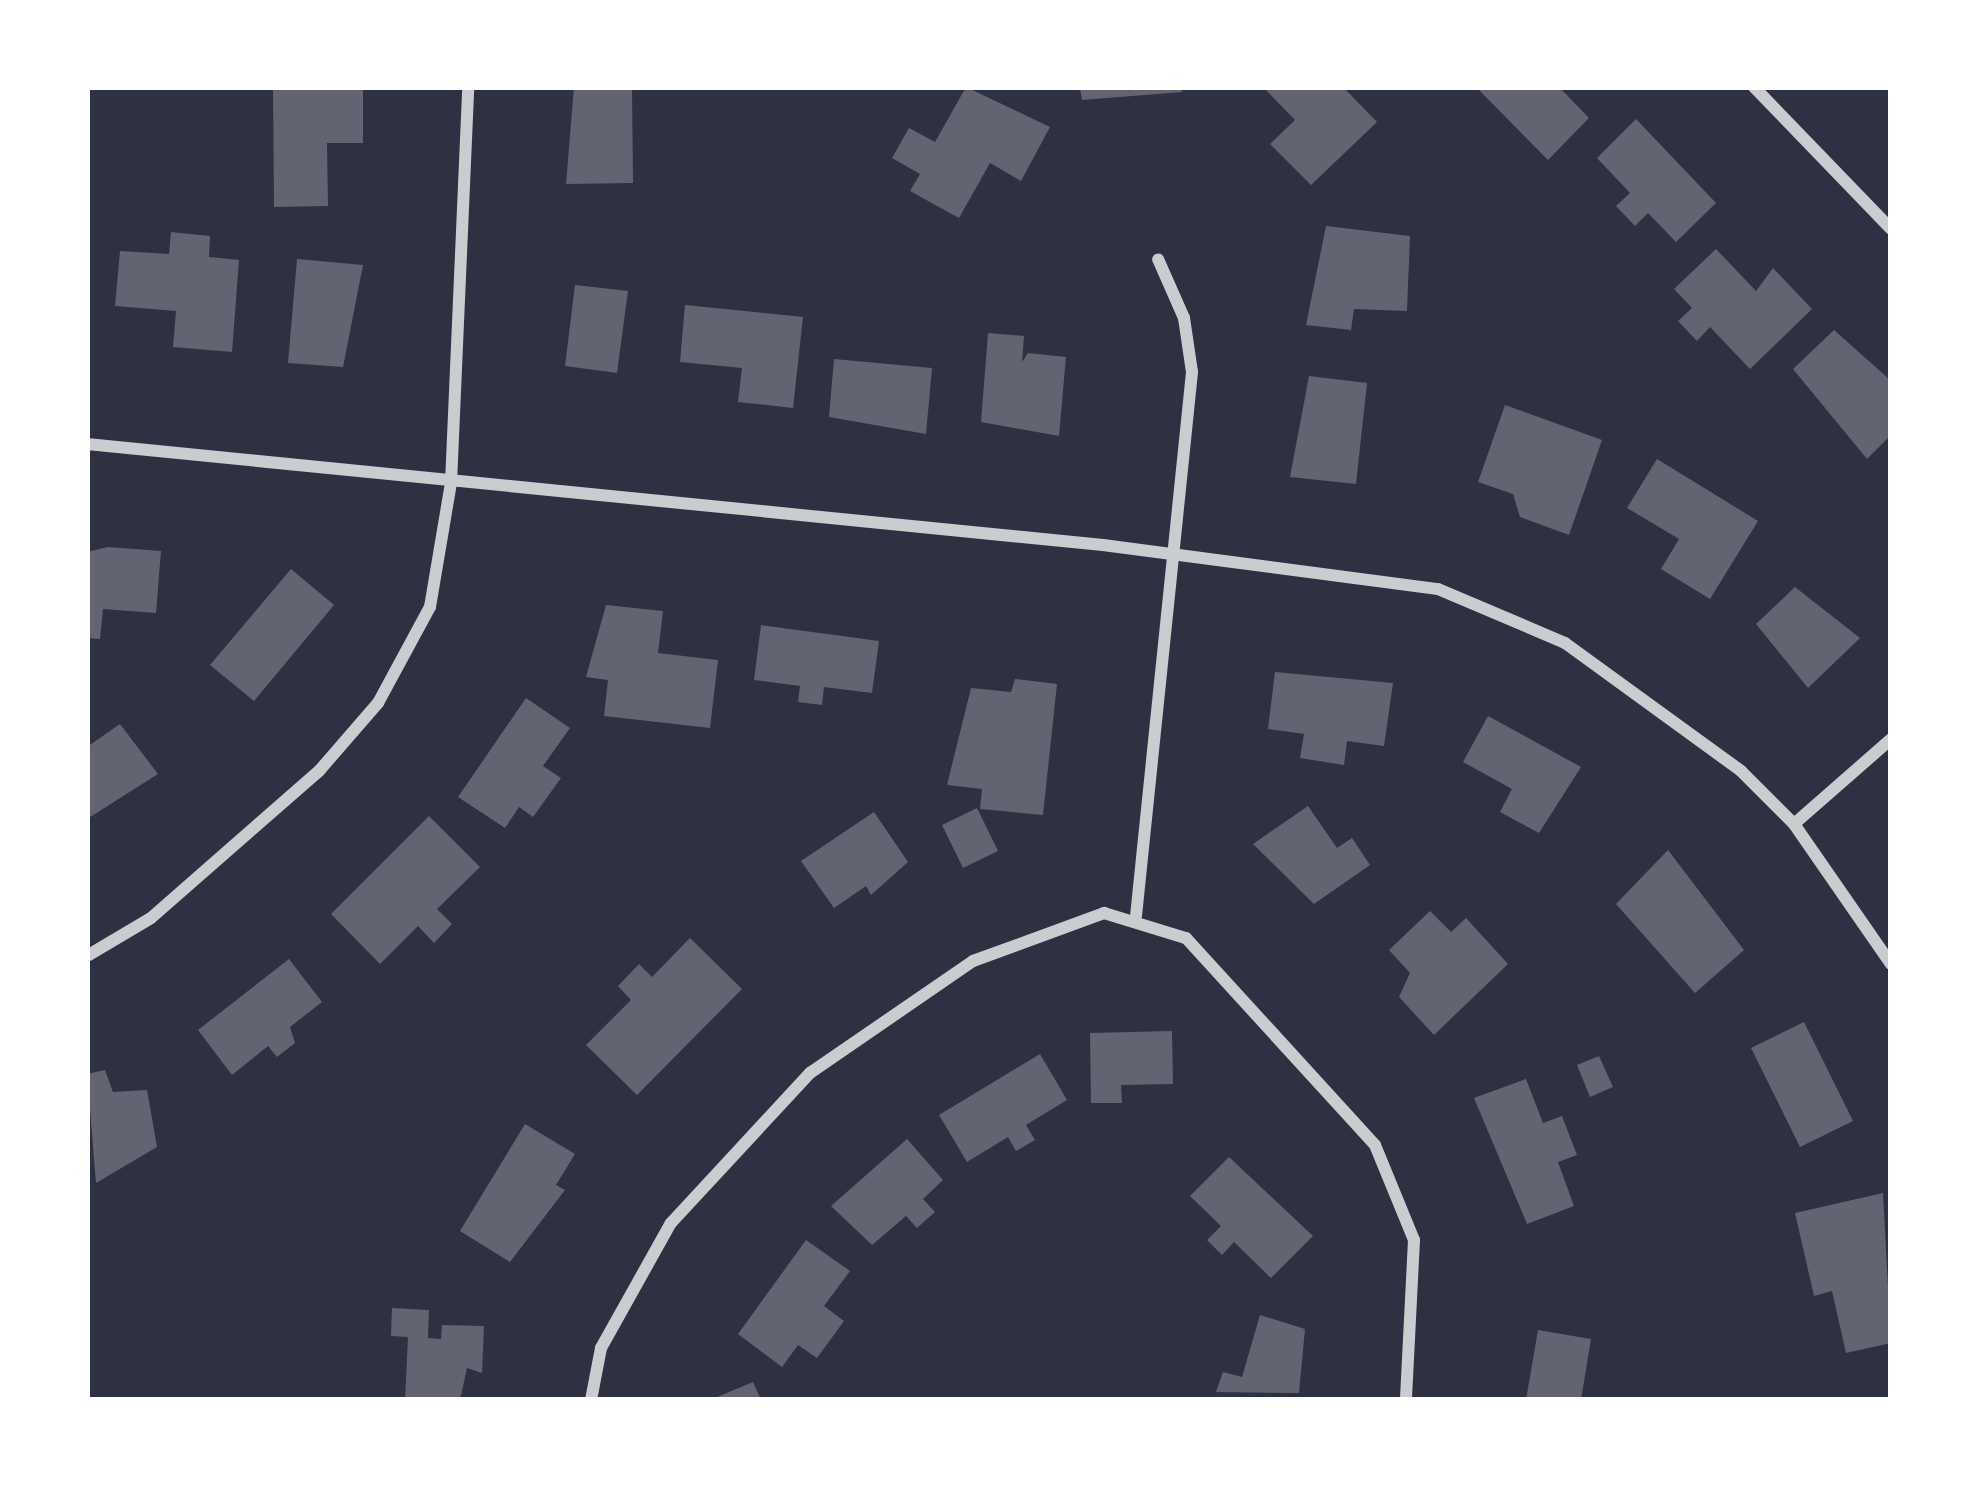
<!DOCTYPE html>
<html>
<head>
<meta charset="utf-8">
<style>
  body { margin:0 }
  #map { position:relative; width:1978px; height:1487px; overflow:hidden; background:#2d3142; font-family:"Zilla Slab",serif }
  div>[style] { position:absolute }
  .building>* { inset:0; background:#626471 }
  .minor>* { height:12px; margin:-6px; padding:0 6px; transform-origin:6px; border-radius:6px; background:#caccd0 }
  span { translate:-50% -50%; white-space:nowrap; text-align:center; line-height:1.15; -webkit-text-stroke:12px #fff; paint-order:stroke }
  .frame { position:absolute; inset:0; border:90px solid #fff; pointer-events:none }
</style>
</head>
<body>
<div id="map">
  <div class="building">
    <i style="clip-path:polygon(273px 87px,363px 87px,363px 143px,327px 143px,328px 206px,274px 207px)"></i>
    <i style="clip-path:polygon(574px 87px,632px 87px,633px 183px,566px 184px)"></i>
    <i style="clip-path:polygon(966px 87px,1050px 127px,1021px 181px,990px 163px,959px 218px,910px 191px,920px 174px,892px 158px,909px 128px,935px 142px)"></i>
    <i style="clip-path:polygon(1080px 87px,1181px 87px,1182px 92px,1082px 100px)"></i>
    <i style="clip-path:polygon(1263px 87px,1343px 87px,1377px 122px,1311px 185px,1270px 144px,1295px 120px)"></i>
    <i style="clip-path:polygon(1476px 87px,1559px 87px,1589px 118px,1548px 160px)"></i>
    <i style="clip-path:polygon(1636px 119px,1716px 203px,1676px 242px,1648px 213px,1635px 226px,1616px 206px,1630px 193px,1597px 158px)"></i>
    <i style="clip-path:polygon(1326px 226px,1410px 236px,1407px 311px,1354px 309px,1351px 330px,1306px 325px)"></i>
    <i style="clip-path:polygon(171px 232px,210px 236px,209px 257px,239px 260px,232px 352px,173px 347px,176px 311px,115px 306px,120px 251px,169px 254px)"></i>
    <i style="clip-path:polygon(1716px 249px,1756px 291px,1773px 268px,1812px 309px,1750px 369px,1710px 327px,1697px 341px,1678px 321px,1692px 308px,1674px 289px)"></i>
    <i style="clip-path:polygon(297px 259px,363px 265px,343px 367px,288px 363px)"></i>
    <i style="clip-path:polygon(575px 285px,628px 291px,617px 373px,565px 366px)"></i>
    <i style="clip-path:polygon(685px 305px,803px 317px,793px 408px,738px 402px,742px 368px,680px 362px)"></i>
    <i style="clip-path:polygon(1834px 330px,1889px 379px,1891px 435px,1867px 459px,1793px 369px)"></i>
    <i style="clip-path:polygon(988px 333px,1024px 336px,1022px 362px,1028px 353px,1066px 357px,1059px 436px,981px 422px)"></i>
    <i style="clip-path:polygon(834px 359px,932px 368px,926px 434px,829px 417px)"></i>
    <i style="clip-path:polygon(1309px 376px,1367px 383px,1356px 484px,1290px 477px)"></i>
    <i style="clip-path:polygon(1505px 405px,1602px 440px,1569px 535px,1520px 517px,1513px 494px,1478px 482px)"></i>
    <i style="clip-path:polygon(1657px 459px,1758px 521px,1710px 599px,1661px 569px,1679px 539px,1627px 508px)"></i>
    <i style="clip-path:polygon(108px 547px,161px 551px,156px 613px,103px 609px,100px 639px,87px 638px,87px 552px)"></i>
    <i style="clip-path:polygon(291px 569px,334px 605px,254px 701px,210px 665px)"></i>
    <i style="clip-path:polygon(1795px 587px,1860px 638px,1808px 688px,1756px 624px)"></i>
    <i style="clip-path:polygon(606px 605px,663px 611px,658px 653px,718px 660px,710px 728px,604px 716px,608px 680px,586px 677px)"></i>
    <i style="clip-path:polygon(761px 625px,879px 641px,872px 693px,824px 687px,822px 705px,798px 702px,800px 686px,754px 680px)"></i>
    <i style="clip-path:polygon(1275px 672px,1393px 683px,1384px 746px,1347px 741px,1344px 765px,1300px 758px,1304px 734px,1268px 729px)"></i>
    <i style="clip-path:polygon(1015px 679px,1057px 684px,1043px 815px,980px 809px,982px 789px,947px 785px,971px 688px,1011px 692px)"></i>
    <i style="clip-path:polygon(526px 698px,570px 728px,543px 766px,561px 778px,533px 817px,519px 807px,505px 828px,458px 797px)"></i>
    <i style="clip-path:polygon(1488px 716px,1581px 767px,1539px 833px,1500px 812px,1512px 789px,1463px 762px)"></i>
    <i style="clip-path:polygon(120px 724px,158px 774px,87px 819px,87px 747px)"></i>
    <i style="clip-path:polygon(1308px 806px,1337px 848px,1352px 838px,1370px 865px,1314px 904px,1253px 844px)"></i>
    <i style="clip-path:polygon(977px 808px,998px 851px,963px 868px,942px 825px)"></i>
    <i style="clip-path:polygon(874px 812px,908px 862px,871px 895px,866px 886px,834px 908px,801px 861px)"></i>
    <i style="clip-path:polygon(429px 816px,480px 867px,437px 909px,452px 924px,434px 943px,418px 926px,380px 964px,331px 914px)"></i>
    <i style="clip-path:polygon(1668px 850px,1744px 950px,1695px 993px,1616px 904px)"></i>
    <i style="clip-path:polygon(1430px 911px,1451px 932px,1466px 918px,1508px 964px,1434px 1035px,1399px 997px,1410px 973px,1389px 950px)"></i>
    <i style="clip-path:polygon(690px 938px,742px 989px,637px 1095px,586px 1045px,631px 1000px,618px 986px,639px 964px,652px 977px)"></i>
    <i style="clip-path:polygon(289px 959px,322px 1002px,290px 1027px,295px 1043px,277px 1057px,268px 1046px,232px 1075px,198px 1030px)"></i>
    <i style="clip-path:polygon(1804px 1022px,1853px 1121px,1800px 1147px,1751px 1048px)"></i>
    <i style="clip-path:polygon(1172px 1031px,1173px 1084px,1121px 1085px,1122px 1103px,1091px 1103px,1090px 1033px)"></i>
    <i style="clip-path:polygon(1040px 1054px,1067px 1100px,1026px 1125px,1035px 1140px,1016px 1151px,1008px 1137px,967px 1162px,939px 1115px)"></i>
    <i style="clip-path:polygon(1599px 1056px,1613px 1087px,1590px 1097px,1577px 1065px)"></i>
    <i style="clip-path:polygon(105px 1070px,113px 1092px,147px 1090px,157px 1147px,96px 1183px,87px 1074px)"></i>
    <i style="clip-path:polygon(1526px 1079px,1543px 1123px,1562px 1116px,1577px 1155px,1558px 1162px,1574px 1206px,1527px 1224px,1474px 1098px)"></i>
    <i style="clip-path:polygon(525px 1124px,575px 1154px,556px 1185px,565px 1190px,510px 1262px,460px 1231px)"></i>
    <i style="clip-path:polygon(907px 1139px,943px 1180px,923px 1199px,935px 1212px,917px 1228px,906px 1216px,872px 1245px,831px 1206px)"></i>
    <i style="clip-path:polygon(1229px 1157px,1313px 1236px,1271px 1278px,1234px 1242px,1222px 1255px,1207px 1240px,1221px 1226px,1190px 1196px)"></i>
    <i style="clip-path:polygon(1883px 1193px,1891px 1343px,1846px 1353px,1832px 1291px,1814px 1296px,1795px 1213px)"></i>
    <i style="clip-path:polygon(806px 1240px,850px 1271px,824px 1306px,844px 1321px,817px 1358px,798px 1345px,782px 1367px,738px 1334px)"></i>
    <i style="clip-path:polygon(392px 1308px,429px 1310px,428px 1338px,441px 1339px,442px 1325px,484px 1326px,482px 1373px,467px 1368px,460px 1400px,405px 1400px,408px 1337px,391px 1336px)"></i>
    <i style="clip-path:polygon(1260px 1315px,1305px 1329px,1299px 1393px,1216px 1392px,1223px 1372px,1242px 1377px)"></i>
    <i style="clip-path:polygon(1538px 1330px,1591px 1339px,1581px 1400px,1526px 1400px)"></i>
    <i style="clip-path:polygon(753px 1382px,761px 1400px,710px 1400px)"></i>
  </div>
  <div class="minor">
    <i style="left:1754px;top:87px;width:197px;rotate:46deg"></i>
    <i style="left:87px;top:444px;width:1021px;rotate:5.68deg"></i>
    <i style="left:1103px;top:545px;width:338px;rotate:7.5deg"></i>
    <i style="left:1438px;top:589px;width:138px;rotate:23deg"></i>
    <i style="left:1565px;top:643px;width:218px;rotate:36deg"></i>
    <i style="left:1741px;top:771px;width:75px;rotate:45deg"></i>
    <i style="left:1794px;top:824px;width:170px;rotate:55.3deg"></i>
    <i style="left:1794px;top:824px;width:129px;rotate:-41.2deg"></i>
    <i style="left:1136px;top:916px;width:547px;rotate:-84.12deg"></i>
    <i style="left:1192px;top:372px;width:55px;rotate:-98.4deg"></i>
    <i style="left:1184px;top:318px;width:64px;rotate:-113.8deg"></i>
    <i style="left:87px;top:956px;width:74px;rotate:-30.7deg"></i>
    <i style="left:151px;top:918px;width:223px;rotate:-41.2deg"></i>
    <i style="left:319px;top:771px;width:90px;rotate:-49.1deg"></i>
    <i style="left:378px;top:703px;width:109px;rotate:-61.6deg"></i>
    <i style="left:430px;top:607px;width:126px;rotate:-80.4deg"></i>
    <i style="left:451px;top:483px;width:396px;rotate:-87.5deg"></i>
    <i style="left:591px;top:1400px;width:53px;rotate:-79.1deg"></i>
    <i style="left:601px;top:1348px;width:143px;rotate:-60.8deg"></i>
    <i style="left:671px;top:1223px;width:205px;rotate:-47.2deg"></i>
    <i style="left:810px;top:1073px;width:198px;rotate:-34.5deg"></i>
    <i style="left:973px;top:961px;width:140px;rotate:-20.1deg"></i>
    <i style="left:1104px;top:913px;width:86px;rotate:17deg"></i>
    <i style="left:1186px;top:938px;width:280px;rotate:47.6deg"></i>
    <i style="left:1375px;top:1145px;width:103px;rotate:67.7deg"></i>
    <i style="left:1414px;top:1240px;width:160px;rotate:92.9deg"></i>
  </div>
  <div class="frame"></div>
</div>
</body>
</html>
